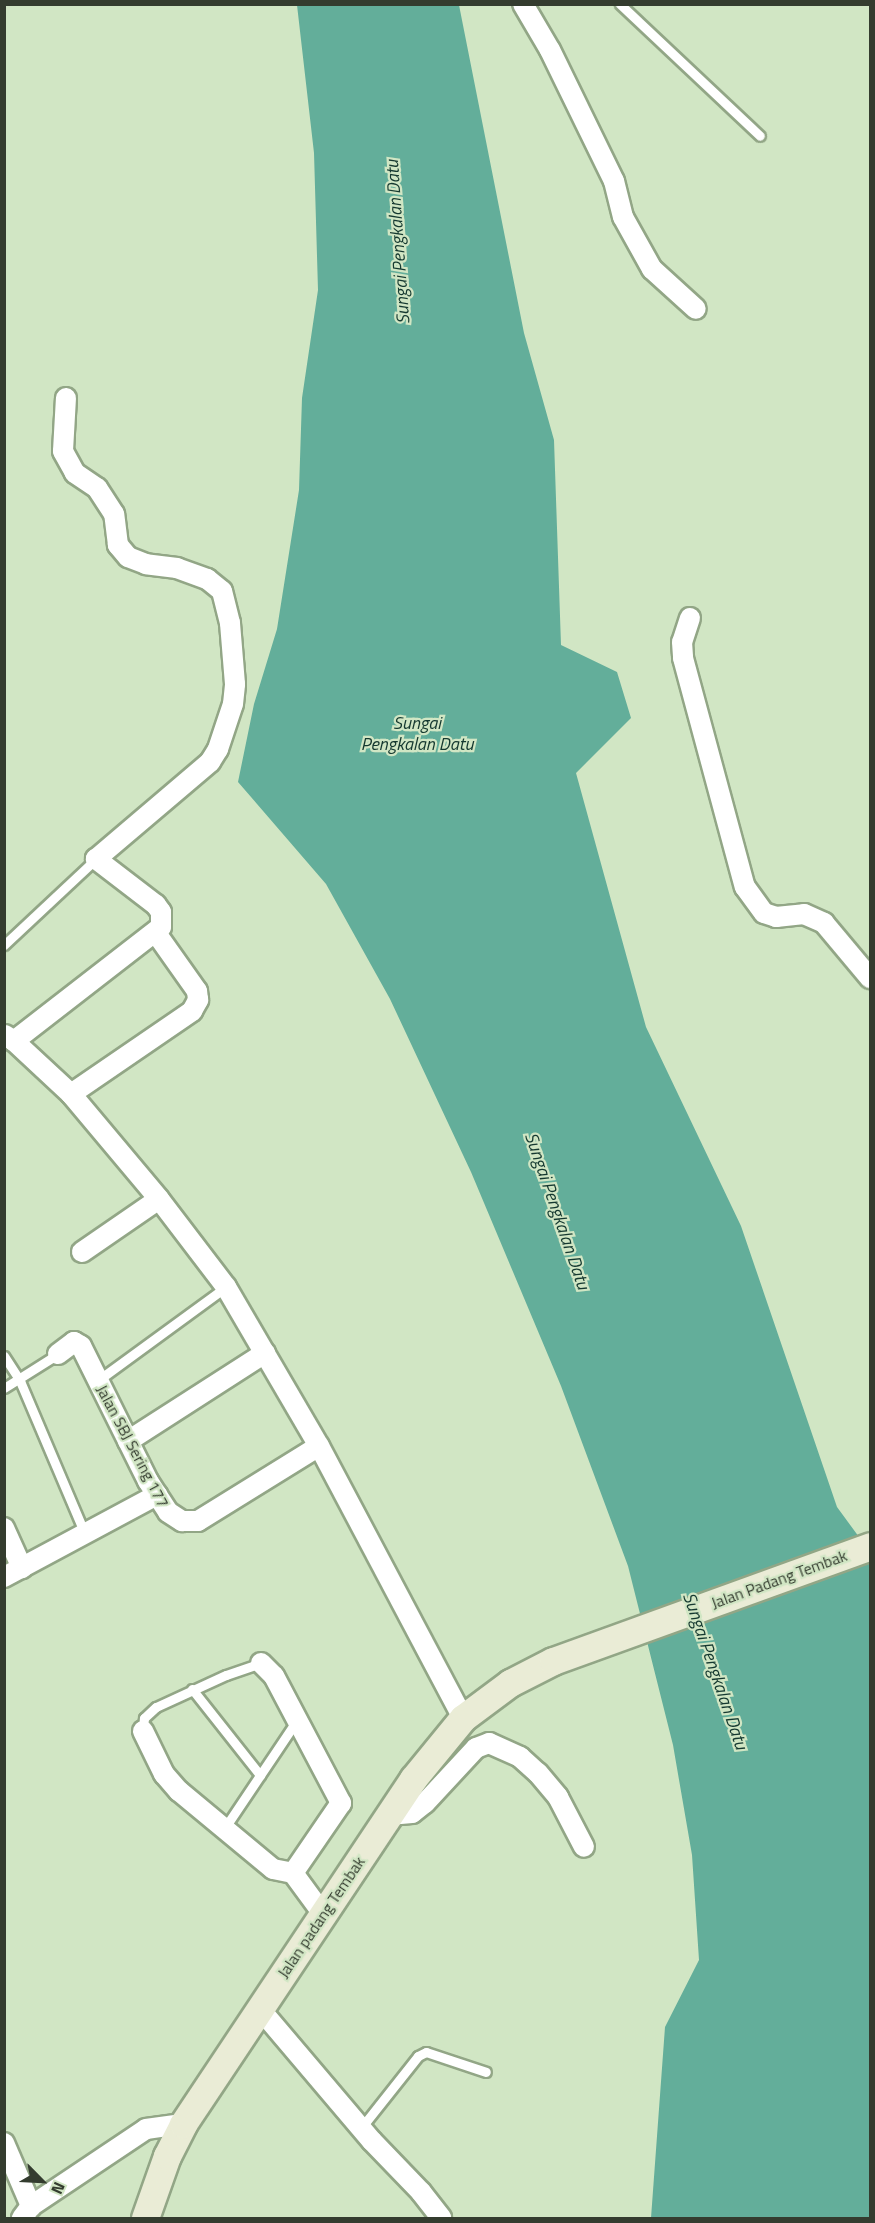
<!DOCTYPE html>
<html>
<head>
<meta charset="utf-8">
<style>
  body { margin:0 }
  #map { position:relative; width:875px; height:2223px; overflow:hidden; background:#d1e6c4; font-family:"Titillium Web",sans-serif }
  div>[style] { position:absolute }
  .water>* { inset:0; background:#63ae9a }
  .roads { filter:drop-shadow(2px 0 #92a686) drop-shadow(-2px 0 #92a686) drop-shadow(0 2px #92a686) drop-shadow(0 -2px #92a686) }
  .service>* { height:9px; margin:-4.5px; padding:0 4.5px; transform-origin:4.5px; border-radius:4.5px; background:#fff }
  .minor>* { height:20px; margin:-10px; padding:0 10px; transform-origin:10px; border-radius:10px; background:#fff }
  .secondary>* { height:27px; margin:-13.5px; padding:0 13.5px; transform-origin:13.5px; border-radius:13.5px; background:#eaecd6 }
  span { translate:-50% -50%; white-space:nowrap; text-align:center; line-height:1.15; -webkit-text-stroke:4.5px #d1e6c4; paint-order:stroke }
  .street-label { font-size:16px; color:#343c2f }
  .water-label { font-size:18px; color:#153930; font-style:italic }
  .frame { position:absolute; inset:0; border:6px solid #343c2f; pointer-events:none }
  .north { position:absolute; left:12px; top:2151px; width:60px; height:60px; -webkit-text-stroke:4px #d1e6c4; paint-order:stroke; rotate:114deg; font-size:16px; font-weight:700; line-height:24px; text-align:center; color:#343c2f }
  .north::after { content:''; display:block; margin:auto; width:21px; height:27px; background:#343c2f; clip-path:polygon(50% 0,100% 100%,50% 72%,0 100%) }
</style>
</head>
<body>
<div id="map">
  <div class="water">
    <i style="clip-path:polygon(297px 5px,459px 5px,524px 333px,554px 440px,561px 645px,617px 672px,631px 718px,576px 773px,646px 1027px,741px 1226px,837px 1507px,870px 1552px,870px 2218px,651px 2218px,665px 2027px,699px 1960px,692px 1855px,673px 1745px,628px 1566px,561px 1386px,471px 1172px,390px 999px,326px 884px,238px 782px,254px 704px,277px 629px,299px 490px,302px 398px,318px 290px,314px 153px)"></i>
  </div>
  <div class="roads">
    <div class="service">
      <i style="left:620px;top:4px;width:192px;rotate:43.3deg"></i>
      <i style="left:4px;top:945px;width:126px;rotate:-43.1deg"></i>
      <i style="left:4px;top:1356px;width:30px;rotate:57deg"></i>
      <i style="left:20px;top:1381px;width:166px;rotate:67deg"></i>
      <i style="left:97px;top:1381px;width:160px;rotate:-36.1deg"></i>
      <i style="left:4px;top:1388px;width:64px;rotate:-32.2deg"></i>
      <i style="left:192px;top:1689px;width:110px;rotate:51.7deg"></i>
      <i style="left:143px;top:1731px;width:13px;rotate:-86deg"></i>
      <i style="left:144px;top:1718px;width:16px;rotate:-43deg"></i>
      <i style="left:156px;top:1707px;width:77px;rotate:-24.6deg"></i>
      <i style="left:226px;top:1675px;width:37px;rotate:-19deg"></i>
      <i style="left:224px;top:1829px;width:131px;rotate:-56.2deg"></i>
      <i style="left:361px;top:2128px;width:92px;rotate:-51.6deg"></i>
      <i style="left:418px;top:2056px;width:9px;rotate:-27deg"></i>
      <i style="left:426px;top:2052px;width:63px;rotate:18.4deg"></i>
    </div>
    <div class="minor">
      <i style="left:523px;top:4px;width:53px;rotate:59.6deg"></i>
      <i style="left:550px;top:50px;width:146px;rotate:64deg"></i>
      <i style="left:614px;top:181px;width:37px;rotate:76deg"></i>
      <i style="left:623px;top:217px;width:60px;rotate:60.9deg"></i>
      <i style="left:652px;top:269px;width:59px;rotate:42.3deg"></i>
      <i style="left:690px;top:618px;width:25px;rotate:108deg"></i>
      <i style="left:682px;top:642px;width:16px;rotate:86deg"></i>
      <i style="left:683px;top:658px;width:237px;rotate:74.9deg"></i>
      <i style="left:745px;top:887px;width:32px;rotate:54deg"></i>
      <i style="left:764px;top:913px;width:13px;rotate:18deg"></i>
      <i style="left:776px;top:917px;width:28px;rotate:-6deg"></i>
      <i style="left:804px;top:914px;width:22px;rotate:24deg"></i>
      <i style="left:824px;top:923px;width:72px;rotate:50.1deg"></i>
      <i style="left:5px;top:1035px;width:11px;rotate:34deg"></i>
      <i style="left:14px;top:1041px;width:78px;rotate:42.9deg"></i>
      <i style="left:71px;top:1094px;width:137px;rotate:50deg"></i>
      <i style="left:159px;top:1199px;width:111px;rotate:52.7deg"></i>
      <i style="left:226px;top:1287px;width:184px;rotate:59.7deg"></i>
      <i style="left:319px;top:1446px;width:308px;rotate:62.1deg"></i>
      <i style="left:14px;top:1041px;width:186px;rotate:-37.8deg"></i>
      <i style="left:161px;top:927px;width:15px;rotate:-90deg"></i>
      <i style="left:161px;top:912px;width:9px;rotate:-126deg"></i>
      <i style="left:156px;top:905px;width:76px;rotate:-142.5deg"></i>
      <i style="left:96px;top:859px;width:150px;rotate:-40.4deg"></i>
      <i style="left:210px;top:762px;width:15px;rotate:-58deg"></i>
      <i style="left:218px;top:749px;width:47px;rotate:-71.6deg"></i>
      <i style="left:233px;top:704px;width:20px;rotate:-84deg"></i>
      <i style="left:235px;top:684px;width:61px;rotate:-94.7deg"></i>
      <i style="left:230px;top:623px;width:33px;rotate:-104deg"></i>
      <i style="left:222px;top:591px;width:19px;rotate:-141deg"></i>
      <i style="left:207px;top:579px;width:32px;rotate:-160deg"></i>
      <i style="left:177px;top:568px;width:31px;rotate:-173deg"></i>
      <i style="left:146px;top:564px;width:19px;rotate:-159deg"></i>
      <i style="left:128px;top:557px;width:16px;rotate:-130deg"></i>
      <i style="left:118px;top:545px;width:31px;rotate:-97deg"></i>
      <i style="left:114px;top:514px;width:31px;rotate:-123deg"></i>
      <i style="left:97px;top:488px;width:27px;rotate:-146deg"></i>
      <i style="left:75px;top:473px;width:25px;rotate:-119deg"></i>
      <i style="left:63px;top:451px;width:53px;rotate:-86.8deg"></i>
      <i style="left:71px;top:1094px;width:147px;rotate:-34.4deg"></i>
      <i style="left:192px;top:1011px;width:13px;rotate:-61deg"></i>
      <i style="left:198px;top:1000px;width:9px;rotate:-96deg"></i>
      <i style="left:197px;top:991px;width:71px;rotate:-125.3deg"></i>
      <i style="left:82px;top:1252px;width:93px;rotate:-34.5deg"></i>
      <i style="left:58px;top:1354px;width:20px;rotate:-37deg"></i>
      <i style="left:74px;top:1342px;width:8px;rotate:30deg"></i>
      <i style="left:81px;top:1346px;width:151px;rotate:63.6deg"></i>
      <i style="left:148px;top:1481px;width:37px;rotate:57deg"></i>
      <i style="left:168px;top:1512px;width:17px;rotate:33deg"></i>
      <i style="left:182px;top:1521px;width:16px"></i>
      <i style="left:198px;top:1521px;width:142px;rotate:-31.8deg"></i>
      <i style="left:128px;top:1441px;width:163px;rotate:-32.7deg"></i>
      <i style="left:4px;top:1528px;width:44px;rotate:65.8deg"></i>
      <i style="left:4px;top:1577px;width:174px;rotate:-28.2deg"></i>
      <i style="left:261px;top:1663px;width:18px;rotate:45deg"></i>
      <i style="left:274px;top:1676px;width:144px;rotate:62.2deg"></i>
      <i style="left:341px;top:1803px;width:85px;rotate:124.4deg"></i>
      <i style="left:293px;top:1873px;width:51px;rotate:53.8deg"></i>
      <i style="left:143px;top:1731px;width:48px;rotate:64deg"></i>
      <i style="left:164px;top:1774px;width:23px;rotate:49deg"></i>
      <i style="left:179px;top:1791px;width:122px;rotate:39.7deg"></i>
      <i style="left:273px;top:1869px;width:20px;rotate:11deg"></i>
      <i style="left:389px;top:1815px;width:23px;rotate:-5deg"></i>
      <i style="left:412px;top:1813px;width:16px;rotate:-38deg"></i>
      <i style="left:425px;top:1803px;width:75px;rotate:-47.2deg"></i>
      <i style="left:476px;top:1748px;width:14px;rotate:-21deg"></i>
      <i style="left:489px;top:1743px;width:34px;rotate:24deg"></i>
      <i style="left:520px;top:1757px;width:24px;rotate:42deg"></i>
      <i style="left:538px;top:1773px;width:31px;rotate:50deg"></i>
      <i style="left:558px;top:1797px;width:56px;rotate:62.5deg"></i>
      <i style="left:260px;top:2009px;width:173px;rotate:49.7deg"></i>
      <i style="left:372px;top:2141px;width:71px;rotate:46.1deg"></i>
      <i style="left:421px;top:2192px;width:33px;rotate:52deg"></i>
      <i style="left:4px;top:2143px;width:69px;rotate:66.8deg"></i>
      <i style="left:22px;top:2218px;width:15px;rotate:-53deg"></i>
      <i style="left:31px;top:2206px;width:138px;rotate:-33.8deg"></i>
      <i style="left:146px;top:2129px;width:37px;rotate:-8deg"></i>
    </div>
    <div class="secondary">
      <i style="left:145px;top:2218px;width:66px;rotate:-70.5deg"></i>
      <i style="left:167px;top:2156px;width:36px;rotate:-63deg"></i>
      <i style="left:183px;top:2124px;width:415px;rotate:-56.3deg"></i>
      <i style="left:413px;top:1779px;width:79px;rotate:-50.7deg"></i>
      <i style="left:463px;top:1718px;width:59px;rotate:-36.7deg"></i>
      <i style="left:510px;top:1683px;width:48px;rotate:-27.1deg"></i>
      <i style="left:553px;top:1661px;width:337px;rotate:-19.9deg"></i>
    </div>
  </div>
  <div class="street-label">
    <span style="left:133px;top:1446px;rotate:62deg">Jalan SBJ Sering 177</span>
    <span style="left:779px;top:1579px;rotate:-20deg">Jalan Padang Tembak</span>
    <span style="left:321px;top:1917px;rotate:-56deg">Jalan padang Tembak</span>
  </div>
  <div class="water-label">
    <span style="left:398px;top:242px;rotate:-94deg">Sungai Pengkalan Datu</span>
    <span style="left:417px;top:734px">Sungai<br>Pengkalan Datu</span>
    <span style="left:557px;top:1211px;rotate:71deg">Sungai Pengkalan Datu</span>
    <span style="left:715px;top:1671px;rotate:71deg">Sungai Pengkalan Datu</span>
  </div>
  <div class="frame"></div>
  <div class="north">N</div>
</div>
</body>
</html>
